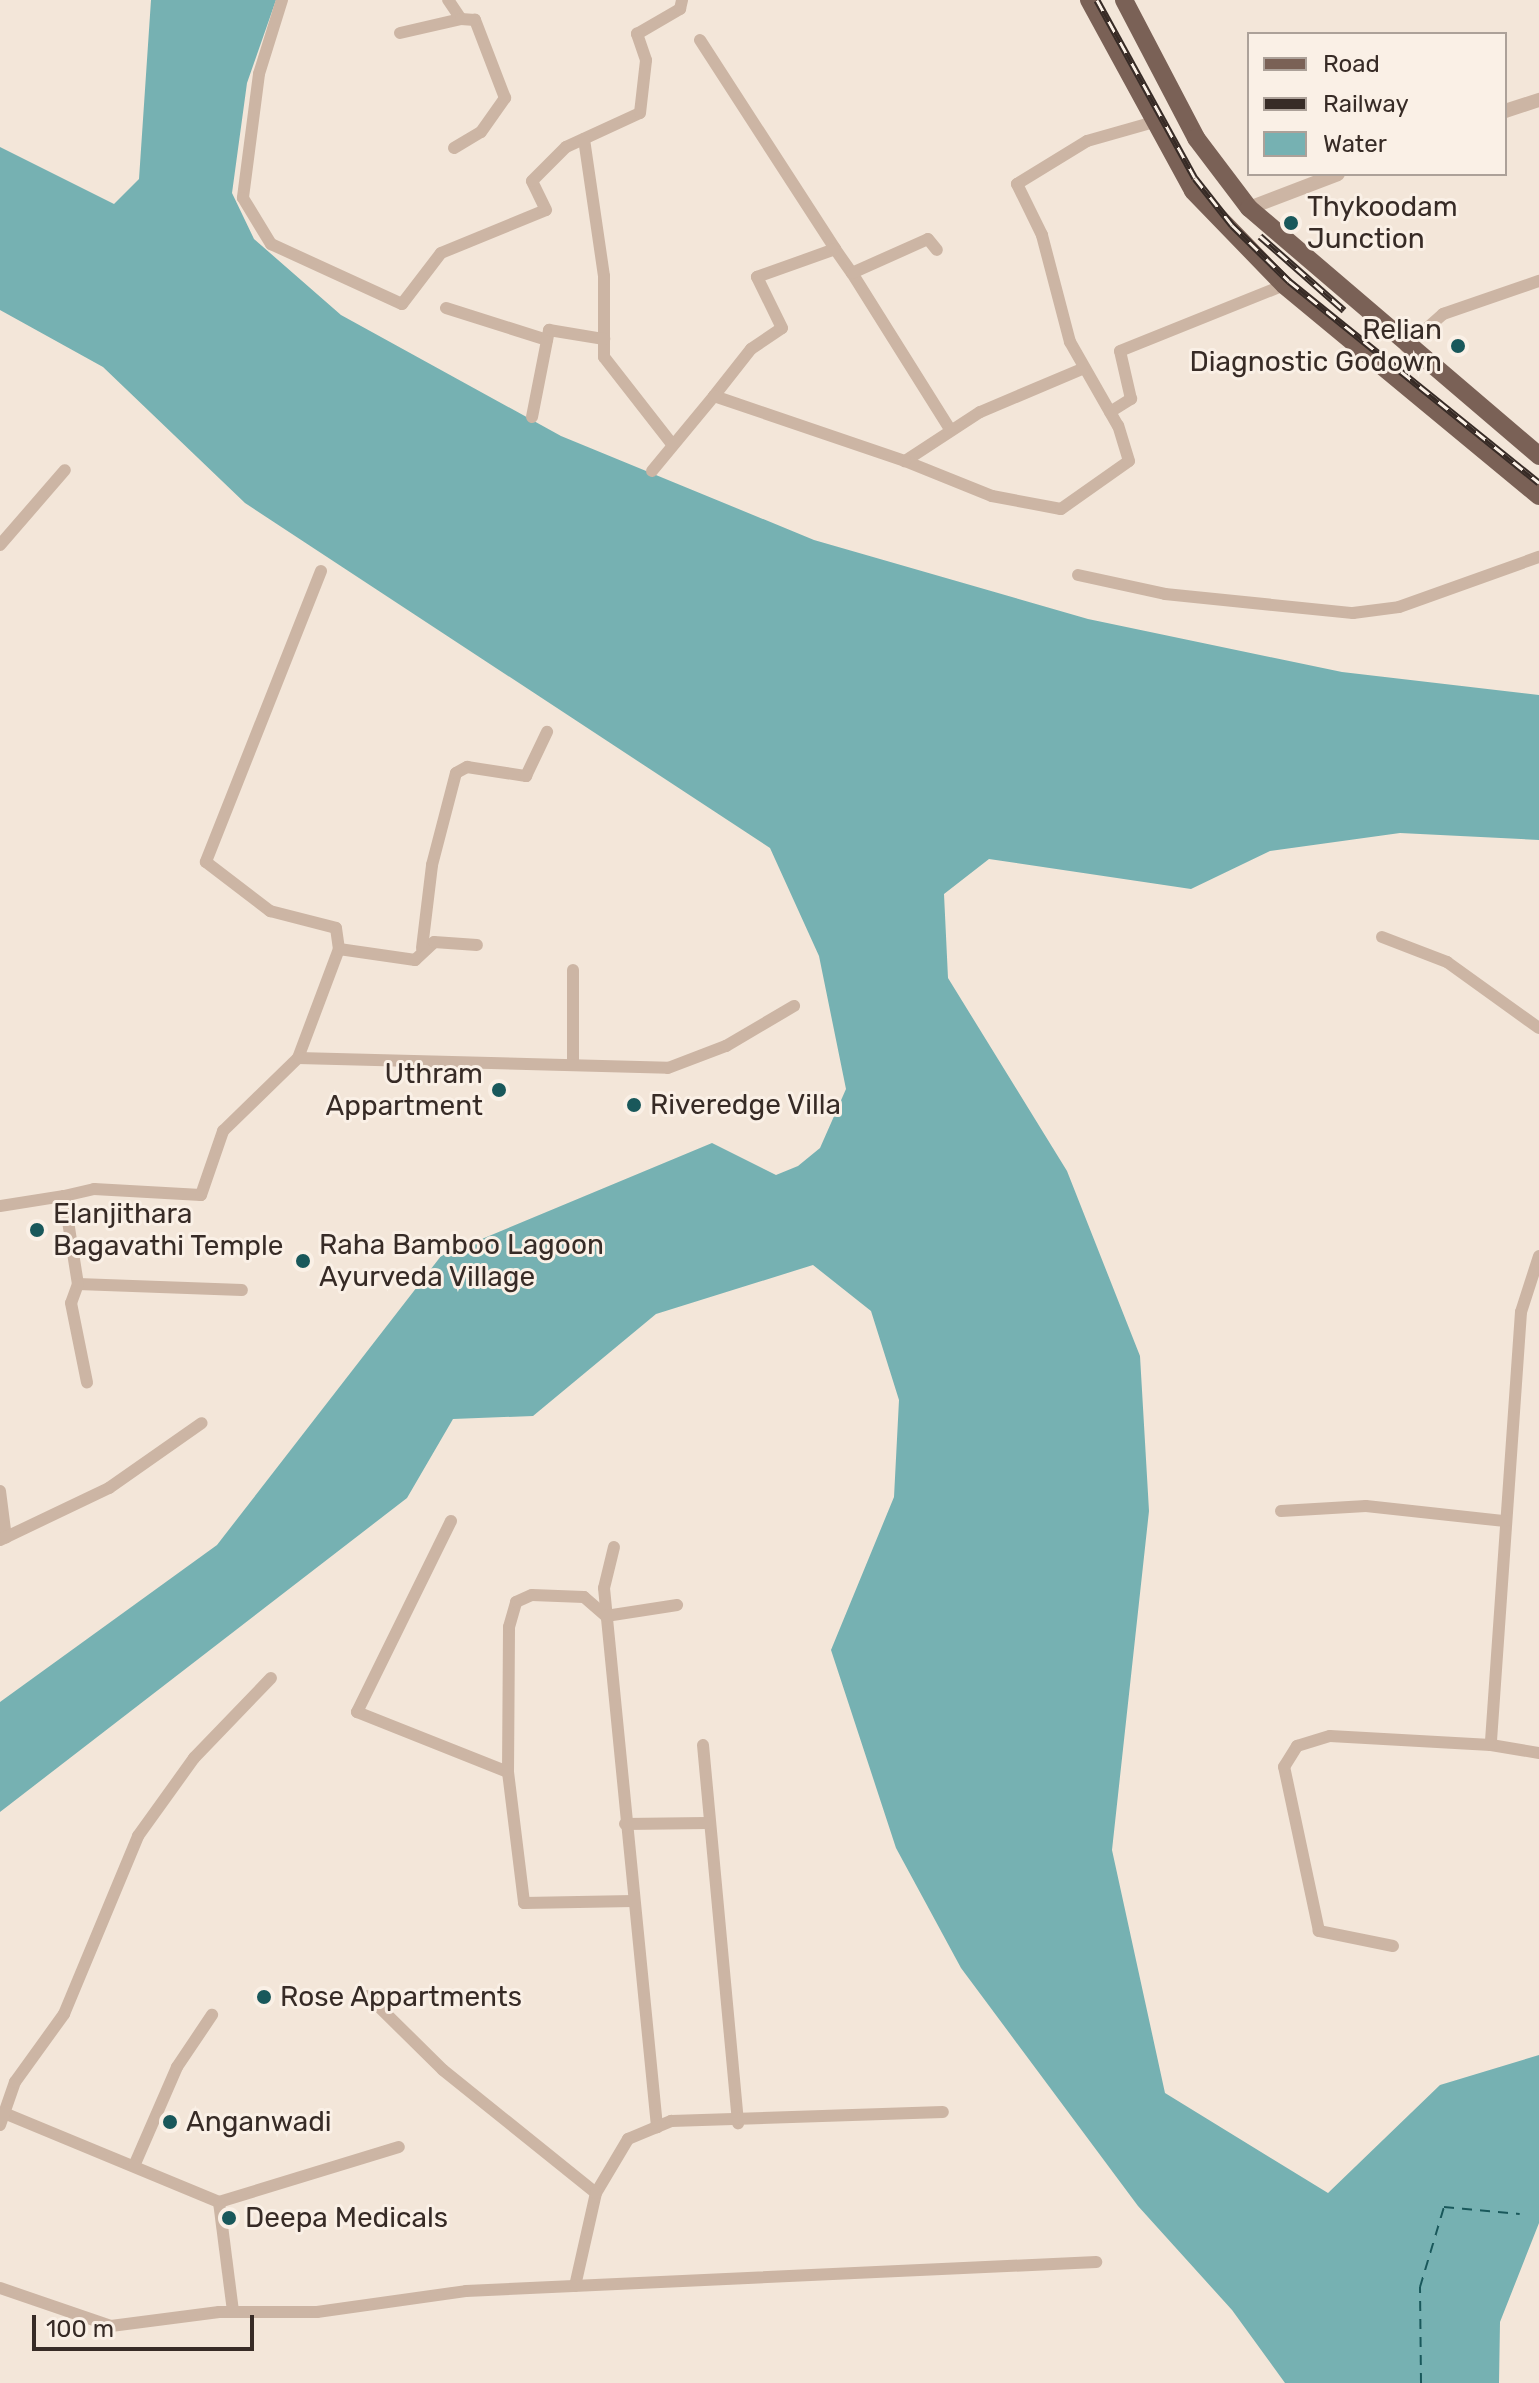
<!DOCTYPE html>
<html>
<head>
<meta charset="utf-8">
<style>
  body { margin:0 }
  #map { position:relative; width:1539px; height:2383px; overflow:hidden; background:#f3e6d9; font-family:Rubik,sans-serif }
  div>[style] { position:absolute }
  .water>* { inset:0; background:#76b1b2 }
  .ferry>* { height:2px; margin-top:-1px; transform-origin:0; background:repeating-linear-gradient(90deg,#19585b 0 10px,transparent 0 18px) }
  .minor>* { height:12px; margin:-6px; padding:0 6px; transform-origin:6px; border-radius:6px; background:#ccb5a4 }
  .tertiary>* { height:14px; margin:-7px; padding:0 7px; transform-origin:7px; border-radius:7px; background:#ccb5a4 }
  .primary>* { height:18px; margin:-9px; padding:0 9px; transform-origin:9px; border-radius:9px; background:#7a6156 }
  .rail>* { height:7px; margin-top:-3.5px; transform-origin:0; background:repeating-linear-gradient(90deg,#faf0e6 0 12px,#372b26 0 24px); box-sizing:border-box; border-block:2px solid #372b26 }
  .dots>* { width:22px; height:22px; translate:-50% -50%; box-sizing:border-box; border:4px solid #faf0e6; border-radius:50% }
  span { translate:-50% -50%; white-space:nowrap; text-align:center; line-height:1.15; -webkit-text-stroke:6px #faf0e6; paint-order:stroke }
  .poi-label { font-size:28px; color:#372b26 }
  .left { translate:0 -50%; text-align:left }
  .right { translate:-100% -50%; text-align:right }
  .legend { position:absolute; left:1247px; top:32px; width:260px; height:144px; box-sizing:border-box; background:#faf0e6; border:2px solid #aca199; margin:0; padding:10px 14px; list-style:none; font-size:24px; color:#372b26 }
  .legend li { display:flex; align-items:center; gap:16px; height:40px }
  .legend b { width:40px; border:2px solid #aca199 }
  .scale { position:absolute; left:32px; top:2315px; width:222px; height:36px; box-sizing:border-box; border:4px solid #372b26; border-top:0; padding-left:10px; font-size:24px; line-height:28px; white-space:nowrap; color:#372b26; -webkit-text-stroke:6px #faf0e6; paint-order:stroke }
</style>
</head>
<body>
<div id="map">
  <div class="water">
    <i style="clip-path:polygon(151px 0,276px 0,247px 83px,232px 193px,254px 239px,341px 315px,561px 436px,814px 540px,1088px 619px,1342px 672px,1539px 695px,1539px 840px,1400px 833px,1270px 851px,1191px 889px,989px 859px,944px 894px,948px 978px,1067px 1171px,1140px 1356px,1149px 1511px,1112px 1850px,1165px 2093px,1328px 2193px,1440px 2085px,1539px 2055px,1539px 2223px,1500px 2322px,1499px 2383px,1285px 2383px,1232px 2310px,1138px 2206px,961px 1968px,896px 1848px,831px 1650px,894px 1497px,899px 1400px,871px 1311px,813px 1265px,656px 1314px,533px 1416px,453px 1419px,407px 1498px,0 1812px,0 1702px,217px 1545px,441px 1256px,712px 1143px,776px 1175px,798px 1166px,820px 1148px,846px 1089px,819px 956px,770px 848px,245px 503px,103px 367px,0 310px,0 147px,114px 204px,139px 179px)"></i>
  </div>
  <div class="ferry">
    <i style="left:1421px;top:2383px;width:96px;rotate:-90.6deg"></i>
    <i style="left:1420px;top:2287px;width:84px;rotate:-73.3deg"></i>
    <i style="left:1444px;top:2207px;width:76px;rotate:5.3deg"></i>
  </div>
  <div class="minor">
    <i style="left:282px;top:0;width:77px;rotate:107.3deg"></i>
    <i style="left:259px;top:74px;width:125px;rotate:97.4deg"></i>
    <i style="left:243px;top:198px;width:54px;rotate:58.7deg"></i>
    <i style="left:271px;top:244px;width:144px;rotate:24.6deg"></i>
    <i style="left:402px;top:304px;width:64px;rotate:-52.6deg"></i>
    <i style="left:441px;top:253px;width:113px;rotate:-22.3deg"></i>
    <i style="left:546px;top:210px;width:32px;rotate:-116deg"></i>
    <i style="left:532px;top:181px;width:48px;rotate:-45deg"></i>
    <i style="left:566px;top:147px;width:81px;rotate:-24.7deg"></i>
    <i style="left:640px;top:113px;width:53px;rotate:-83.5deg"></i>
    <i style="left:646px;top:60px;width:28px;rotate:-109deg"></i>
    <i style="left:637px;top:34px;width:50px;rotate:-30.2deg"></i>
    <i style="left:680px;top:9px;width:9px;rotate:-77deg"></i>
    <i style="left:400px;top:33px;width:63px;rotate:-12.9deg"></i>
    <i style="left:461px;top:19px;width:23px;rotate:-124deg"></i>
    <i style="left:700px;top:40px;width:249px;rotate:57.1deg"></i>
    <i style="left:584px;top:139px;width:138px;rotate:81.7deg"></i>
    <i style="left:604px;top:276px;width:81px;rotate:90deg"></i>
    <i style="left:604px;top:357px;width:110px;rotate:52deg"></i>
    <i style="left:454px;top:148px;width:31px;rotate:-31deg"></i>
    <i style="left:481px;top:132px;width:42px;rotate:-54.8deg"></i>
    <i style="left:505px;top:98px;width:84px;rotate:-111deg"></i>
    <i style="left:475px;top:20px;width:14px;rotate:-176deg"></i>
    <i style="left:852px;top:273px;width:184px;rotate:57.9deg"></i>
    <i style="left:446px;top:308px;width:106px;rotate:17.6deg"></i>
    <i style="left:1406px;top:347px;width:50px;rotate:-41.7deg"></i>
    <i style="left:1443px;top:314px;width:102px;rotate:-19deg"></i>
    <i style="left:1082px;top:369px;width:111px;rotate:157.1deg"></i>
    <i style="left:980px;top:412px;width:90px;rotate:146.8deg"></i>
    <i style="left:905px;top:461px;width:94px;rotate:21.9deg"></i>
    <i style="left:992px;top:496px;width:70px;rotate:10.7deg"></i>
    <i style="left:1061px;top:509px;width:83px;rotate:-35.2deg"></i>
    <i style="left:1129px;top:461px;width:37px;rotate:-107deg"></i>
    <i style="left:1118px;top:426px;width:97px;rotate:-119.7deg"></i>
    <i style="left:1070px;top:342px;width:111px;rotate:-104.7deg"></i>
    <i style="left:1042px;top:235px;width:57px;rotate:-116.1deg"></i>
    <i style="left:1017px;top:184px;width:82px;rotate:-31.6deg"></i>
    <i style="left:1087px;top:141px;width:66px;rotate:-15.9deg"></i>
    <i style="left:714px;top:396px;width:60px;rotate:-51.8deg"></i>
    <i style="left:751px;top:349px;width:37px;rotate:-34deg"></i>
    <i style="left:782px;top:328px;width:57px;rotate:-116.1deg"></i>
    <i style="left:757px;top:277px;width:83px;rotate:-19.7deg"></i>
    <i style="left:835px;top:249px;width:29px;rotate:55deg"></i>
    <i style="left:852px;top:273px;width:83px;rotate:-24.1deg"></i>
    <i style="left:928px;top:239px;width:14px;rotate:51deg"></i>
    <i style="left:1110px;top:412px;width:25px;rotate:-32deg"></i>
    <i style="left:1131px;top:399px;width:49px;rotate:-102.9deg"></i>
    <i style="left:1120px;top:351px;width:177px;rotate:-21.9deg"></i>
    <i style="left:532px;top:417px;width:89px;rotate:-78.9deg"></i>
    <i style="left:549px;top:330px;width:56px;rotate:9.3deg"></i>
    <i style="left:652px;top:471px;width:97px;rotate:-50.4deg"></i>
    <i style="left:714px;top:396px;width:202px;rotate:18.8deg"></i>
    <i style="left:0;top:545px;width:99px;rotate:-49.1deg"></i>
    <i style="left:321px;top:571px;width:313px;rotate:111.6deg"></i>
    <i style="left:206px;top:862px;width:81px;rotate:37.4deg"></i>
    <i style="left:270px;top:911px;width:68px;rotate:14.4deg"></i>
    <i style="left:336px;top:928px;width:21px;rotate:82deg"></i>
    <i style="left:1078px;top:575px;width:89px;rotate:12.3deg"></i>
    <i style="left:1165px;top:594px;width:189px;rotate:5.8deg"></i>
    <i style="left:1353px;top:613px;width:46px;rotate:-7.4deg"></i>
    <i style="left:1399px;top:607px;width:149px;rotate:-19.7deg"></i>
    <i style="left:1382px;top:937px;width:70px;rotate:21deg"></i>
    <i style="left:1447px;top:962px;width:113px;rotate:35.7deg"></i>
    <i style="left:422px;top:948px;width:84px;rotate:-83.1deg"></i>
    <i style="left:432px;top:865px;width:95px;rotate:-75.4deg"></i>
    <i style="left:456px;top:773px;width:13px;rotate:-29deg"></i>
    <i style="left:467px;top:767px;width:60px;rotate:8.7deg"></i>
    <i style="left:526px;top:776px;width:49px;rotate:-64.5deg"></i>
    <i style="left:298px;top:1058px;width:116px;rotate:-69.4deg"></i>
    <i style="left:339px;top:949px;width:77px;rotate:8.2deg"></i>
    <i style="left:415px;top:960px;width:26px;rotate:-43deg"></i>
    <i style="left:434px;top:942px;width:43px;rotate:4deg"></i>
    <i style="left:573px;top:1062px;width:92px;rotate:-90deg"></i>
    <i style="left:64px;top:1196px;width:31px;rotate:-13deg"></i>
    <i style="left:94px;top:1189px;width:107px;rotate:3.2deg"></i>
    <i style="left:201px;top:1195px;width:68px;rotate:-71deg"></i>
    <i style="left:223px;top:1131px;width:105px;rotate:-44.2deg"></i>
    <i style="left:298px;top:1058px;width:370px;rotate:1.5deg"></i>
    <i style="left:668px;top:1068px;width:62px;rotate:-20.8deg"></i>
    <i style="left:726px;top:1046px;width:79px;rotate:-30.5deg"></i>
    <i style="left:0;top:1206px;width:65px;rotate:-8.9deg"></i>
    <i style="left:64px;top:1196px;width:89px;rotate:81deg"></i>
    <i style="left:78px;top:1284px;width:164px;rotate:2.1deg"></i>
    <i style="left:1539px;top:1256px;width:59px;rotate:107.8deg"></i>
    <i style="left:1521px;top:1312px;width:434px;rotate:94deg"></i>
    <i style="left:1491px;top:1745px;width:49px;rotate:9.5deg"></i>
    <i style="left:78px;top:1284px;width:20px;rotate:110deg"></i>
    <i style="left:71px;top:1303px;width:81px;rotate:78.6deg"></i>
    <i style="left:0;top:1491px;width:47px;rotate:82.7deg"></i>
    <i style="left:1281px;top:1511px;width:85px;rotate:-3.4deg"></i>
    <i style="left:1366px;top:1506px;width:140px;rotate:6.2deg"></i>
    <i style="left:451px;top:1521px;width:213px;rotate:116.2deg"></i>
    <i style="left:357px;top:1712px;width:162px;rotate:21.7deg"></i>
    <i style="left:508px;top:1772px;width:132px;rotate:83deg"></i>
    <i style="left:524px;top:1903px;width:109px;rotate:-1.1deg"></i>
    <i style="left:0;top:1540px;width:121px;rotate:-25.5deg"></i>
    <i style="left:109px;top:1488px;width:113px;rotate:-35deg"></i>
    <i style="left:614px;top:1547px;width:42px;rotate:103.7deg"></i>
    <i style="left:604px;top:1588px;width:542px;rotate:84.38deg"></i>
    <i style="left:703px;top:1745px;width:380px;rotate:84.7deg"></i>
    <i style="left:508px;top:1772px;width:145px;rotate:-89.6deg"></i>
    <i style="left:509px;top:1627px;width:26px;rotate:-74deg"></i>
    <i style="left:516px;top:1602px;width:17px;rotate:-24deg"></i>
    <i style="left:532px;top:1595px;width:52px;rotate:2.2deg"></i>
    <i style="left:584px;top:1597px;width:29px;rotate:41deg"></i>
    <i style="left:606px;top:1616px;width:72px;rotate:-8.8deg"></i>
    <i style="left:625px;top:1824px;width:82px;rotate:-0.7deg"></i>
    <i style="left:1393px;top:1946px;width:76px;rotate:-168.5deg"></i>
    <i style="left:1319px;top:1931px;width:168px;rotate:-102deg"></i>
    <i style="left:1284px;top:1767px;width:25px;rotate:-58deg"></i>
    <i style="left:1297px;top:1746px;width:34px;rotate:-17deg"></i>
    <i style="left:1330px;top:1736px;width:161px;rotate:3.2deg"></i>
    <i style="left:368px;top:1996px;width:105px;rotate:44.6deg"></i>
    <i style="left:443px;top:2070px;width:196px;rotate:38.8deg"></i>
    <i style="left:4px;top:2113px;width:233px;rotate:22.5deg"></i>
    <i style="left:219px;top:2202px;width:188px;rotate:-17deg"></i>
    <i style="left:0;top:2125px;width:46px;rotate:-70.8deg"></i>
    <i style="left:15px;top:2082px;width:84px;rotate:-54.2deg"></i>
    <i style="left:64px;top:2014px;width:193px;rotate:-67.4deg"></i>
    <i style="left:138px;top:1836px;width:96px;rotate:-54.3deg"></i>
    <i style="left:194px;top:1758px;width:111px;rotate:-46.1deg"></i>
    <i style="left:134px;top:2166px;width:108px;rotate:-66.5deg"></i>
    <i style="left:177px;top:2067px;width:63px;rotate:-56.1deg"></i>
    <i style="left:219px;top:2202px;width:111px;rotate:82.7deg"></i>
    <i style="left:575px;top:2286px;width:95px;rotate:-77.3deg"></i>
    <i style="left:596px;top:2193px;width:63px;rotate:-59.3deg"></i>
    <i style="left:628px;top:2139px;width:47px;rotate:-22.7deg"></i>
    <i style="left:671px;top:2121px;width:272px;rotate:-1.9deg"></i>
    <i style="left:0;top:2288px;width:117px;rotate:18.9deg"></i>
    <i style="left:111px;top:2326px;width:109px;rotate:-7.4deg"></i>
    <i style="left:219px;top:2312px;width:98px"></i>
    <i style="left:317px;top:2312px;width:150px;rotate:-8deg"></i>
    <i style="left:466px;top:2291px;width:631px;rotate:-2.64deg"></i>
  </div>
  <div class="tertiary">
    <i style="left:1505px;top:111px;width:36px;rotate:-18deg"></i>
    <i style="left:1249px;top:208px;width:95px;rotate:-20.9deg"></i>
  </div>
  <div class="primary">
    <i style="left:1089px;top:0;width:217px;rotate:61.4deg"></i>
    <i style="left:1193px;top:191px;width:131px;rotate:45.9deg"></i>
    <i style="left:1284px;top:285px;width:331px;rotate:39.6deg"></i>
    <i style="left:1124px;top:0;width:156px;rotate:62.4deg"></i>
    <i style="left:1196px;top:138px;width:88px;rotate:52.9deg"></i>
    <i style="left:1249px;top:208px;width:382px;rotate:40.5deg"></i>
  </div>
  <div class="rail">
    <i style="left:1097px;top:0;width:203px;rotate:61.2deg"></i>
    <i style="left:1195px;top:178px;width:60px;rotate:51.8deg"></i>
    <i style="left:1232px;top:225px;width:80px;rotate:44.5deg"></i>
    <i style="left:1289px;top:281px;width:321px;rotate:38.9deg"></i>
    <i style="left:1260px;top:236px;width:112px;rotate:41.4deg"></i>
  </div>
  <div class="dots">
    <i style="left:1291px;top:223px;background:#19585b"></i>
    <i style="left:1458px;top:346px;background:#19585b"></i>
    <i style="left:499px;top:1090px;background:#19585b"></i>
    <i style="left:634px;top:1105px;background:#19585b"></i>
    <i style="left:37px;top:1230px;background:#19585b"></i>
    <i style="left:303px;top:1261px;background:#19585b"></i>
    <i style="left:264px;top:1997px;background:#19585b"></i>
    <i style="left:170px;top:2122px;background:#19585b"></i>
    <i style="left:229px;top:2218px;background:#19585b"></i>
  </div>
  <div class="poi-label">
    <span class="left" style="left:1307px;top:223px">Thykoodam<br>Junction</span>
    <span class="right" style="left:1442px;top:346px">Relian<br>Diagnostic Godown</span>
    <span class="right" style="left:483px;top:1090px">Uthram<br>Appartment</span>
    <span class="left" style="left:650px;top:1105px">Riveredge Villa</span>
    <span class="left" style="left:53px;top:1230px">Elanjithara<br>Bagavathi Temple</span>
    <span class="left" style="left:319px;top:1261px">Raha Bamboo Lagoon<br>Ayurveda Village</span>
    <span class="left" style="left:280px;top:1997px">Rose Appartments</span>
    <span class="left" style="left:186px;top:2122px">Anganwadi</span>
    <span class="left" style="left:245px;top:2218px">Deepa Medicals</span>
  </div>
  <ul class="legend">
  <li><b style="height:10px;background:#7a6156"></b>Road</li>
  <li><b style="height:10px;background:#372b26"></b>Railway</li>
  <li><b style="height:22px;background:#76b1b2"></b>Water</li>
  </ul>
  <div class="scale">100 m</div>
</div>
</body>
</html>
